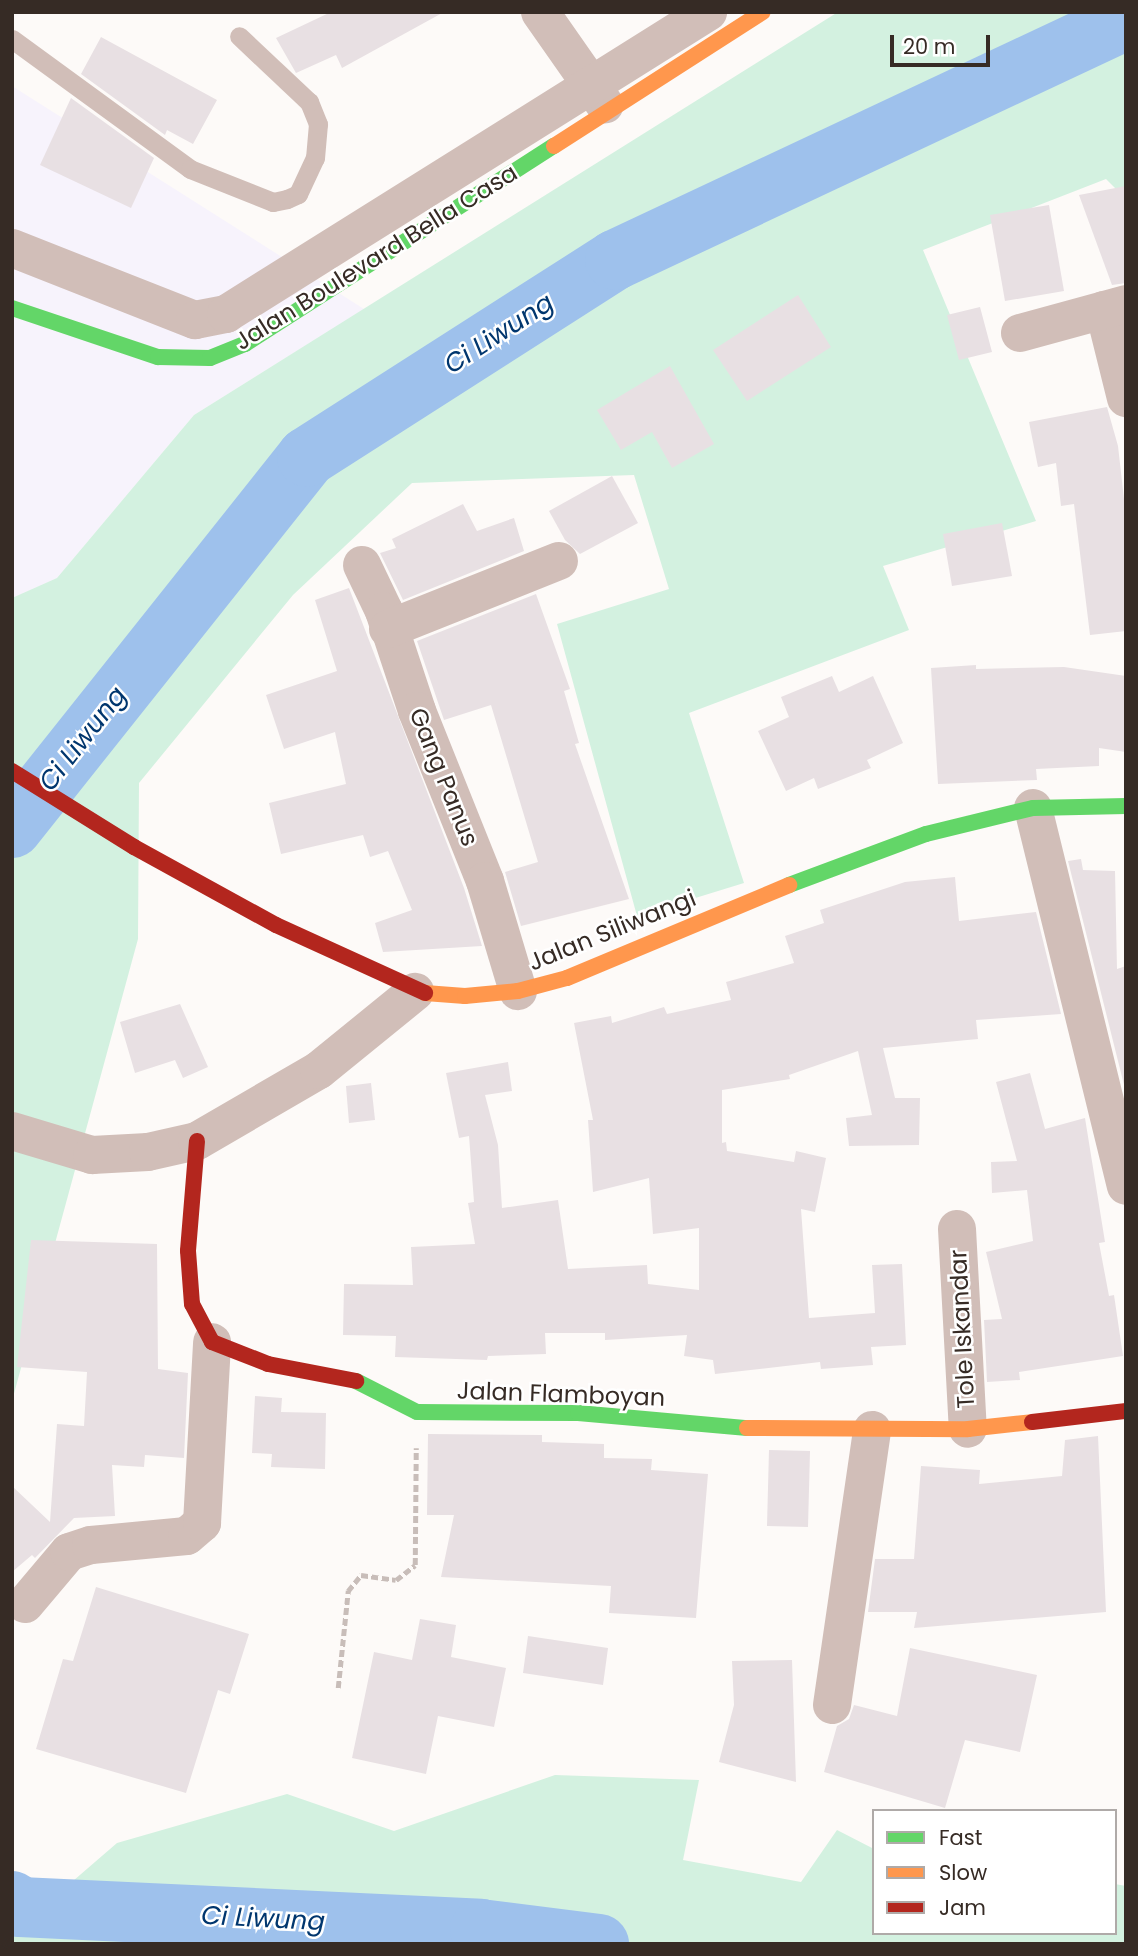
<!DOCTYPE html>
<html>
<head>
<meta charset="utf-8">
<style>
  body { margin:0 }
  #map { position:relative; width:1138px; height:1956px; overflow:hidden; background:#fdfaf8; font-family:Poppins,sans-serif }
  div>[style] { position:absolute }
  .commercial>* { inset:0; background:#f7f3fc }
  .green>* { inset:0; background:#d3f1e0 }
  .river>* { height:60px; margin:-30px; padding:0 30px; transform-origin:30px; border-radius:30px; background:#9ec1ec }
  .building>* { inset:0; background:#e8e0e3 }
  .path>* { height:4.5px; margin-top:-2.25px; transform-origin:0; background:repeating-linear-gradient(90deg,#c8bdb9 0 7px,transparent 0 10.5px) }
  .lane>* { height:19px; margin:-9.5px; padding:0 9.5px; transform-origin:9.5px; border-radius:9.5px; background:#d1beb8 }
  .street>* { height:38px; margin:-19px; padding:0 19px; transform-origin:19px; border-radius:19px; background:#d1beb8 }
  .fast>* { height:16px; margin:-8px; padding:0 8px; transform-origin:8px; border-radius:8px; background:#63d668 }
  .slow>* { height:16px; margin:-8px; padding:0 8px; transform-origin:8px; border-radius:8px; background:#ff974d }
  .jam>* { height:16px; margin:-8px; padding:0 8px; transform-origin:8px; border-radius:8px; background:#b3261e }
  span { translate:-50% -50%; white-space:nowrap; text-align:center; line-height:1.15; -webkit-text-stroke:5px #fff; paint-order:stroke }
  .street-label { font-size:24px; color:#362b25 }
  .water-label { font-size:26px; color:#00366e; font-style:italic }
  .frame { position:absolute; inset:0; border:14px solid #362b25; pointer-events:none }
  .legend { position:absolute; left:872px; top:1809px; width:245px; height:126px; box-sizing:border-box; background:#fff; border:2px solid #afaaa8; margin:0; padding:9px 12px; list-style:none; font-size:21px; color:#362b25 }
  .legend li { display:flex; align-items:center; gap:14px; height:35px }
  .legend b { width:35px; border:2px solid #afaaa8 }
  .scale { position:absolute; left:890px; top:35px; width:100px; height:32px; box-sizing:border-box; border:4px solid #362b25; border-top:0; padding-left:9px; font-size:21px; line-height:24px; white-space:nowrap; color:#362b25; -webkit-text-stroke:5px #fff; paint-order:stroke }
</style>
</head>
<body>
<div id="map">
  <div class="commercial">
    <i style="clip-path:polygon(12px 86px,364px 309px,194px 415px,57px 578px,12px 598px)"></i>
  </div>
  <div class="green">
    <i style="clip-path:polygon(838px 12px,1126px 12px,1126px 199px,1106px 179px,923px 250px,1036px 521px,883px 566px,909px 630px,689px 713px,744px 883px,637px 916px,557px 624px,669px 589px,634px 475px,412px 483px,293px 595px,139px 783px,138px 939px,12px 1401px,12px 598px,57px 578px,194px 415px)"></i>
    <i style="clip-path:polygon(555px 1775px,699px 1780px,683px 1860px,801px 1882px,837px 1830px,874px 1849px,874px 1933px,1115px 1933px,1115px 1884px,1126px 1886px,1126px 1944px,12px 1944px,12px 1869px,44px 1906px,117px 1843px,287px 1794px,394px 1831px)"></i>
  </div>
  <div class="river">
    <i style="left:12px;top:828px;width:474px;rotate:-51.5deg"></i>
    <i style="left:307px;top:457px;width:366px;rotate:-32.6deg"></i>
    <i style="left:615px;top:260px;width:565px;rotate:-25.16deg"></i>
    <i style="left:12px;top:1901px;width:10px;rotate:37deg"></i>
    <i style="left:20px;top:1907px;width:461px;rotate:2.7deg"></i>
    <i style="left:480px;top:1929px;width:120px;rotate:7.2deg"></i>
  </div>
  <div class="building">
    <i style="clip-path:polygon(331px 12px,444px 12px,342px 68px,336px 55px,296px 73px,276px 38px)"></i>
    <i style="clip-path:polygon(101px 37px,217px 100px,193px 144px,167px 130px,165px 135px,81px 74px)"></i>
    <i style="clip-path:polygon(71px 98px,154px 158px,131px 208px,40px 165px)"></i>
    <i style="clip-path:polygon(1126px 186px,1126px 283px,1112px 285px,1079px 195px)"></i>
    <i style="clip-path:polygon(1049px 205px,1064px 291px,1005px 301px,990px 215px)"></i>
    <i style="clip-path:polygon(798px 295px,831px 347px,747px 401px,713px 350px)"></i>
    <i style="clip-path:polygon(980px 307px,992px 352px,959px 360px,947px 315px)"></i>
    <i style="clip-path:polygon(670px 366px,714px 444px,672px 468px,652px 432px,621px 450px,597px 410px)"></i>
    <i style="clip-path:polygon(1107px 407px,1118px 446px,1124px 499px,1126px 631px,1090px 635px,1074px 504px,1061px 506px,1056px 463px,1038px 467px,1029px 422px)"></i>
    <i style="clip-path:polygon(612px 476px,638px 523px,580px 554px,565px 540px,549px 511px)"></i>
    <i style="clip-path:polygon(463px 504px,477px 531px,514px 518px,524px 551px,403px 600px,380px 553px,396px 548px,392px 539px)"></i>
    <i style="clip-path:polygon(1002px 523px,1012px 576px,952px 586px,943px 534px)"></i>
    <i style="clip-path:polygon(349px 588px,464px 888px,482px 946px,383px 952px,375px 923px,412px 910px,388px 851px,370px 857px,363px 835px,281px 854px,269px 803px,346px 784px,335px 732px,284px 749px,266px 695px,337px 671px,315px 600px)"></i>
    <i style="clip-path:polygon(536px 594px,570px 689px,564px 691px,579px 743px,575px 744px,629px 899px,521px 926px,505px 872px,538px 862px,491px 705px,444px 720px,417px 641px)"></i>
    <i style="clip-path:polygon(976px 665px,976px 669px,1064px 667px,1126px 676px,1126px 752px,1099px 748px,1099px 766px,1036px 769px,1037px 780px,938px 784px,931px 668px)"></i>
    <i style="clip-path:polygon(832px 676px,839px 692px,873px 676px,903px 743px,867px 760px,871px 768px,818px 789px,814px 778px,786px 791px,758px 731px,789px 717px,781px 697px)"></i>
    <i style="clip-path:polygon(1081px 859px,1083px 870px,1115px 871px,1117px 969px,1126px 966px,1126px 1093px,1068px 861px)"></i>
    <i style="clip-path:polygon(955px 877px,959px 921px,1036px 912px,1061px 1014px,976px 1020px,978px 1039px,883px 1048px,895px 1098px,920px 1098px,919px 1145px,849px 1146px,846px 1118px,872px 1115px,858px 1051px,789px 1075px,790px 1079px,722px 1090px,722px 1143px,726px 1142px,727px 1151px,794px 1162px,796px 1151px,826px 1158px,815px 1212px,801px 1209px,809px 1318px,875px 1313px,872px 1265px,902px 1264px,906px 1345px,871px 1347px,873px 1365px,821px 1369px,820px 1362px,715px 1374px,713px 1360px,684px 1356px,687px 1335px,605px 1340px,605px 1333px,545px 1333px,546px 1354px,488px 1356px,487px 1360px,395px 1357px,396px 1336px,343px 1335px,344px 1284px,413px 1285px,411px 1247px,475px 1244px,468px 1203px,474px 1202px,469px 1136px,459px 1138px,446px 1073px,508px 1062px,512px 1091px,485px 1095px,498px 1145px,502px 1208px,558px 1200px,568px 1269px,647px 1265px,648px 1284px,699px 1290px,699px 1228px,653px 1234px,649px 1178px,593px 1192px,588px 1120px,593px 1120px,574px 1023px,611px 1016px,612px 1023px,664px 1007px,667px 1014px,731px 1000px,726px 982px,794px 963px,785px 936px,824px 923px,820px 910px,905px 882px)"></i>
    <i style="clip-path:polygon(180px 1004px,208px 1067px,183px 1078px,175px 1060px,135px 1073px,120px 1022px)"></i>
    <i style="clip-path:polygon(1030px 1073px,1045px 1129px,1085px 1118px,1105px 1242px,1099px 1243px,1109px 1296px,1114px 1295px,1123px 1356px,1019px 1372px,1020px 1380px,987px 1382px,984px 1320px,1002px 1319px,986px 1252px,1033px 1241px,1027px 1190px,992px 1193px,991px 1162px,1017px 1161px,996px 1082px)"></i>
    <i style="clip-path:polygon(371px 1083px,375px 1120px,349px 1123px,346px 1086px)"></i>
    <i style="clip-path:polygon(31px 1240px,157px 1244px,158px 1369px,188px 1373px,184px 1458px,145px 1455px,144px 1467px,112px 1465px,115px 1516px,74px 1518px,35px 1558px,32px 1555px,12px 1572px,12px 1486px,50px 1522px,57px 1424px,84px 1426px,87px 1372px,17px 1367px)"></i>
    <i style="clip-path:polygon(255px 1396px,282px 1398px,281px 1412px,326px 1413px,325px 1469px,271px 1467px,272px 1454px,252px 1453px)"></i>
    <i style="clip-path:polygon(428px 1434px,542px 1435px,542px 1442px,604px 1444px,604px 1458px,652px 1459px,651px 1470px,708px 1474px,696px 1618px,609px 1613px,611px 1586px,441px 1577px,454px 1515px,427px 1515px)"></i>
    <i style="clip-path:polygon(1098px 1436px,1106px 1612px,914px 1628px,917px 1612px,868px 1612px,875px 1559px,914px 1559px,921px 1466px,980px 1470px,979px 1484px,1062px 1476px,1065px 1440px)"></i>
    <i style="clip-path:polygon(769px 1450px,810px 1451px,808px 1527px,767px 1526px)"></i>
    <i style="clip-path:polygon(96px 1587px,249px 1634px,230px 1694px,218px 1690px,186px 1793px,36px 1749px,63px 1659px,73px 1661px)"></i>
    <i style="clip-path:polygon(420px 1619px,456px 1625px,451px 1657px,506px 1668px,494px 1727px,438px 1716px,426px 1774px,352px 1758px,374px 1652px,412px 1660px)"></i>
    <i style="clip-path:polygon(528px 1636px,608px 1648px,603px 1685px,523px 1673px)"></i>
    <i style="clip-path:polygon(910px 1648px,1037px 1675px,1020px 1752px,965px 1740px,945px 1808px,824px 1772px,837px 1726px,849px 1719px,854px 1705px,897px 1716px)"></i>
    <i style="clip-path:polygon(792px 1660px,796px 1782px,719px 1762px,734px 1705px,732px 1661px)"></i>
  </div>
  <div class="path">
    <i style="left:338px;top:1688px;width:98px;rotate:-84.1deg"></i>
    <i style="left:348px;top:1591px;width:21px;rotate:-51deg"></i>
    <i style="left:361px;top:1575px;width:35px;rotate:8deg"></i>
    <i style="left:396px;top:1580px;width:24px;rotate:-38deg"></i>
    <i style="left:415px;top:1565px;width:117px;rotate:-89.5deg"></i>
  </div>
  <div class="lane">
    <i style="left:12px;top:39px;width:220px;rotate:36.1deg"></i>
    <i style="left:190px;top:169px;width:89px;rotate:21.7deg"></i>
    <i style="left:273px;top:202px;width:14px;rotate:-12deg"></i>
    <i style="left:287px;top:199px;width:12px;rotate:-24deg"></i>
    <i style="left:298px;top:194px;width:40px;rotate:-65deg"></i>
    <i style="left:315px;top:158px;width:34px;rotate:-85deg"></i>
    <i style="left:318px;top:124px;width:24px;rotate:-112deg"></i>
    <i style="left:309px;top:102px;width:96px;rotate:-136.7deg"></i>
  </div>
  <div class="street">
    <i style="left:540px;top:12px;width:113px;rotate:55deg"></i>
    <i style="left:12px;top:248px;width:197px;rotate:21.5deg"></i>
    <i style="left:195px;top:320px;width:32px;rotate:-11deg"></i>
    <i style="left:226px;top:314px;width:569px;rotate:-32.07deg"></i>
    <i style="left:1104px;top:310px;width:91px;rotate:76deg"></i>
    <i style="left:1020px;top:333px;width:110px;rotate:-15.3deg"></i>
    <i style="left:362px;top:565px;width:51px;rotate:64.4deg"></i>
    <i style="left:384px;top:611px;width:105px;rotate:71.7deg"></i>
    <i style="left:417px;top:711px;width:183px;rotate:68.2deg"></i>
    <i style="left:485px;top:881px;width:115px;rotate:73.3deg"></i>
    <i style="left:388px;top:629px;width:184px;rotate:-21.7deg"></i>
    <i style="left:1033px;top:808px;width:389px;rotate:76.2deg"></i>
    <i style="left:12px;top:1131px;width:84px;rotate:16.7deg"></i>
    <i style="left:92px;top:1155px;width:56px;rotate:-3.1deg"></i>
    <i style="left:148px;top:1152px;width:50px;rotate:-12.7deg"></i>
    <i style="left:197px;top:1141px;width:141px;rotate:-30.2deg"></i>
    <i style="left:319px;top:1070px;width:124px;rotate:-39.1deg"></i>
    <i style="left:957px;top:1229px;width:200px;rotate:86.9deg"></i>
    <i style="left:25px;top:1604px;width:68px;rotate:-49.8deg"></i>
    <i style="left:69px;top:1552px;width:23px;rotate:-18deg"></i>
    <i style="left:91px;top:1545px;width:96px;rotate:-5.4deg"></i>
    <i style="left:187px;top:1536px;width:20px;rotate:-41deg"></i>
    <i style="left:202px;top:1523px;width:181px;rotate:-86.8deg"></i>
    <i style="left:832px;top:1705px;width:278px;rotate:-81.7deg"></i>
  </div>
  <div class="fast">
    <i style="left:12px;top:308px;width:154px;rotate:18.6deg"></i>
    <i style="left:158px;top:357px;width:52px;rotate:1.1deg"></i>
    <i style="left:210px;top:358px;width:38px;rotate:-22deg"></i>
    <i style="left:245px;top:344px;width:367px;rotate:-32.7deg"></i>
    <i style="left:789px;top:885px;width:146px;rotate:-20.4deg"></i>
    <i style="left:926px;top:834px;width:110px;rotate:-13.7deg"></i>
    <i style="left:1033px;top:808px;width:93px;rotate:-1.2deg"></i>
    <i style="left:356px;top:1381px;width:68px;rotate:26.9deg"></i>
    <i style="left:417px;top:1412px;width:161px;rotate:0.4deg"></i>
    <i style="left:578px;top:1413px;width:170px;rotate:5.1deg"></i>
  </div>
  <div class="slow">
    <i style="left:554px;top:146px;width:248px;rotate:-32.7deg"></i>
    <i style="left:425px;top:993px;width:40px;rotate:4.3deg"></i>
    <i style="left:465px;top:996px;width:53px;rotate:-5.4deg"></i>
    <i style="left:518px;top:991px;width:51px;rotate:-14.9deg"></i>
    <i style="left:567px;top:978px;width:241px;rotate:-22.7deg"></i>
    <i style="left:747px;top:1428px;width:221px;rotate:0.3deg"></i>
    <i style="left:968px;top:1429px;width:64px;rotate:-6.2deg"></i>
  </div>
  <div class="jam">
    <i style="left:12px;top:771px;width:144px;rotate:31.9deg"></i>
    <i style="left:134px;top:847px;width:162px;rotate:28.8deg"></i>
    <i style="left:276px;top:925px;width:164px;rotate:24.5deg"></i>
    <i style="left:197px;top:1141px;width:110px;rotate:94.7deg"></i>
    <i style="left:188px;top:1251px;width:53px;rotate:85.7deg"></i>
    <i style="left:192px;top:1304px;width:43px;rotate:62.2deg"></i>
    <i style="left:212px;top:1342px;width:60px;rotate:21.4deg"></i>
    <i style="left:268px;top:1364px;width:90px;rotate:10.9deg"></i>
    <i style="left:1032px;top:1422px;width:95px;rotate:-6.7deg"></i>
  </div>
  <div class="street-label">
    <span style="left:376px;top:257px;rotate:-32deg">Jalan Boulevard Bella Casa</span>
    <span style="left:444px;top:777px;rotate:68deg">Gang Panus</span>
    <span style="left:612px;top:930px;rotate:-22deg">Jalan Siliwangi</span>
    <span style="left:962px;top:1329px;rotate:-93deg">Tole Iskandar</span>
    <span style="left:561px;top:1394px;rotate:2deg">Jalan Flamboyan</span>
  </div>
  <div class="water-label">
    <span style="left:499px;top:334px;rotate:-33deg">Ci Liwung</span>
    <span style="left:83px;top:739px;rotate:-52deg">Ci Liwung</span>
    <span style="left:263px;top:1919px;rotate:3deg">Ci Liwung</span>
  </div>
  <div class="frame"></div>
  <ul class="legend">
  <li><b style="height:9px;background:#63d668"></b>Fast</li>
  <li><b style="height:9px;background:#ff974d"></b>Slow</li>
  <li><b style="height:9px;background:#b3261e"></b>Jam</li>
  </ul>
  <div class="scale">20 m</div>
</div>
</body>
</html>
